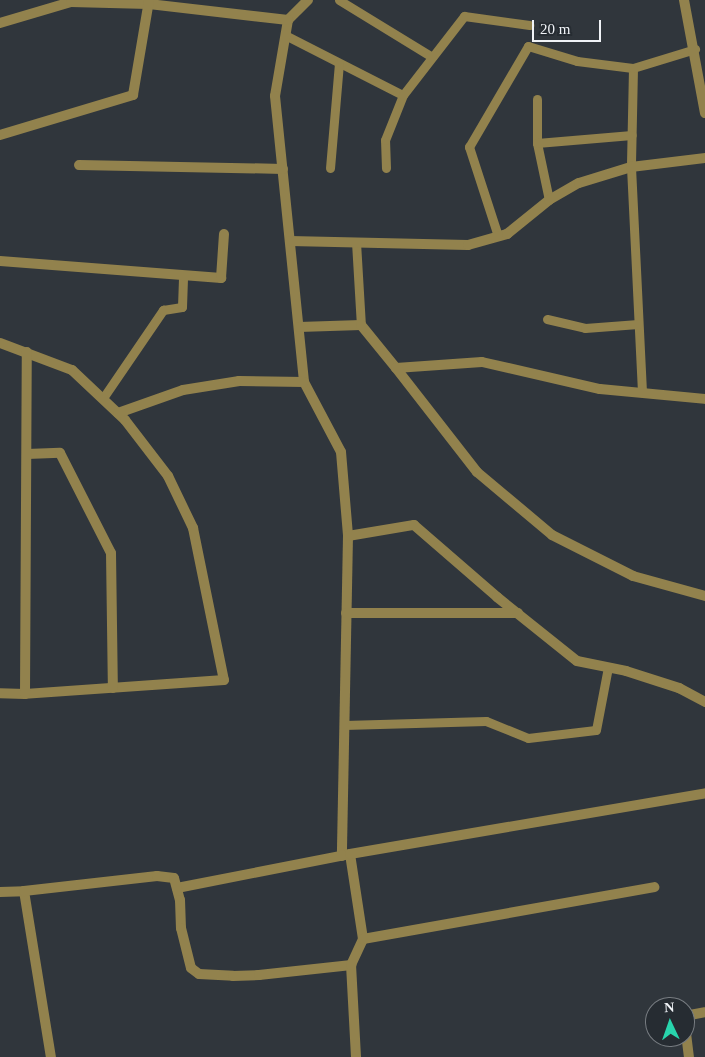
<!DOCTYPE html>
<html>
<head>
<meta charset="utf-8">
<style>
  body { margin:0 }
  #map { position:relative; width:705px; height:1057px; overflow:hidden; background:#30363c; font-family:Georgia,serif }
  div>[style] { position:absolute }
  .service>* { height:9px; margin:-4.5px; padding:0 4.5px; transform-origin:4.5px; border-radius:4.5px; background:#92824d }
  .minor>* { height:10px; margin:-5px; padding:0 5px; transform-origin:5px; border-radius:5px; background:#92824d }
  span { translate:-50% -50%; white-space:nowrap; text-align:center; line-height:1.15; -webkit-text-stroke:5px #262c32; paint-order:stroke }
  .north { position:absolute; left:645px; top:997px; width:50px; height:50px; box-sizing:border-box; background:#262c32; border:1px solid #777c81; border-radius:50%; rotate:357deg; font-size:14px; font-weight:700; line-height:20px; text-align:center; color:#f0f3f7 }
  .north::after { content:''; display:block; margin:auto; width:18px; height:22px; background:#28d5ad; clip-path:polygon(50% 0,100% 100%,50% 72%,0 100%) }
  .scale { position:absolute; left:532px; top:20px; width:69px; height:22px; box-sizing:border-box; border:2px solid #f0f3f7; border-top:0; padding-left:6px; font-size:15px; line-height:18px; white-space:nowrap; color:#f0f3f7; -webkit-text-stroke:4px #262c32; paint-order:stroke }
</style>
</head>
<body>
<div id="map">
  <div class="service">
    <i style="left:339px;top:0;width:109px;rotate:31.5deg"></i>
    <i style="left:285px;top:35px;width:132px;rotate:27deg"></i>
    <i style="left:633px;top:68px;width:99px;rotate:91.2deg"></i>
    <i style="left:631px;top:167px;width:225px;rotate:87.2deg"></i>
    <i style="left:537px;top:99px;width:44px;rotate:90deg"></i>
    <i style="left:537px;top:143px;width:58px;rotate:78.1deg"></i>
    <i style="left:537px;top:143px;width:95px;rotate:-4.8deg"></i>
    <i style="left:330px;top:168px;width:105px;rotate:-85.1deg"></i>
    <i style="left:386px;top:168px;width:28px;rotate:-92deg"></i>
    <i style="left:385px;top:140px;width:48px;rotate:-68.2deg"></i>
    <i style="left:403px;top:95px;width:100px;rotate:-52.3deg"></i>
    <i style="left:464px;top:16px;width:66px;rotate:7.9deg"></i>
    <i style="left:498px;top:236px;width:94px;rotate:-108deg"></i>
    <i style="left:469px;top:147px;width:117px;rotate:-59.7deg"></i>
    <i style="left:528px;top:46px;width:51px;rotate:17deg"></i>
    <i style="left:577px;top:61px;width:56px;rotate:7.1deg"></i>
    <i style="left:633px;top:68px;width:65px;rotate:-17deg"></i>
    <i style="left:356px;top:242px;width:83px;rotate:86.6deg"></i>
    <i style="left:547px;top:319px;width:39px;rotate:13deg"></i>
    <i style="left:585px;top:328px;width:53px;rotate:-4.3deg"></i>
    <i style="left:103px;top:398px;width:107px;rotate:-55.7deg"></i>
    <i style="left:163px;top:310px;width:19px;rotate:-9deg"></i>
    <i style="left:182px;top:307px;width:31px;rotate:-88deg"></i>
    <i style="left:344px;top:725px;width:142px;rotate:-1.6deg"></i>
    <i style="left:486px;top:721px;width:45px;rotate:22deg"></i>
    <i style="left:528px;top:738px;width:68px;rotate:-6.7deg"></i>
    <i style="left:596px;top:730px;width:64px;rotate:-79.2deg"></i>
  </div>
  <div class="minor">
    <i style="left:308px;top:0;width:28px;rotate:135deg"></i>
    <i style="left:288px;top:20px;width:77px;rotate:99.7deg"></i>
    <i style="left:275px;top:96px;width:287px;rotate:84.2deg"></i>
    <i style="left:304px;top:382px;width:79px;rotate:62.1deg"></i>
    <i style="left:341px;top:452px;width:84px;rotate:85.2deg"></i>
    <i style="left:348px;top:536px;width:320px;rotate:91.1deg"></i>
    <i style="left:684px;top:0;width:115px;rotate:79.5deg"></i>
    <i style="left:0;top:23px;width:74px;rotate:-16.5deg"></i>
    <i style="left:71px;top:2px;width:78px;rotate:1.5deg"></i>
    <i style="left:149px;top:4px;width:140px;rotate:6.6deg"></i>
    <i style="left:0;top:135px;width:139px;rotate:-16.7deg"></i>
    <i style="left:133px;top:95px;width:96px;rotate:-80.4deg"></i>
    <i style="left:79px;top:165px;width:204px;rotate:1.1deg"></i>
    <i style="left:290px;top:241px;width:178px;rotate:1.3deg"></i>
    <i style="left:468px;top:245px;width:41px;rotate:-15.8deg"></i>
    <i style="left:507px;top:234px;width:54px;rotate:-39deg"></i>
    <i style="left:549px;top:200px;width:34px;rotate:-30deg"></i>
    <i style="left:579px;top:183px;width:54px;rotate:-17.1deg"></i>
    <i style="left:631px;top:167px;width:75px;rotate:-6.9deg"></i>
    <i style="left:0;top:261px;width:222px;rotate:4.4deg"></i>
    <i style="left:221px;top:278px;width:44px;rotate:-86.1deg"></i>
    <i style="left:299px;top:327px;width:62px;rotate:-1.8deg"></i>
    <i style="left:361px;top:325px;width:55px;rotate:50.9deg"></i>
    <i style="left:396px;top:368px;width:86px;rotate:-4deg"></i>
    <i style="left:482px;top:362px;width:121px;rotate:12.9deg"></i>
    <i style="left:600px;top:389px;width:105px;rotate:5.4deg"></i>
    <i style="left:0;top:343px;width:77px;rotate:20.6deg"></i>
    <i style="left:72px;top:370px;width:73px;rotate:43.3deg"></i>
    <i style="left:125px;top:420px;width:71px;rotate:52.5deg"></i>
    <i style="left:168px;top:476px;width:58px;rotate:64.3deg"></i>
    <i style="left:193px;top:528px;width:155px;rotate:78.5deg"></i>
    <i style="left:224px;top:680px;width:199px;rotate:176deg"></i>
    <i style="left:25px;top:694px;width:25px;rotate:-178deg"></i>
    <i style="left:396px;top:368px;width:132px;rotate:52.1deg"></i>
    <i style="left:477px;top:472px;width:98px;rotate:40deg"></i>
    <i style="left:552px;top:535px;width:91px;rotate:26.8deg"></i>
    <i style="left:633px;top:576px;width:75px;rotate:15.5deg"></i>
    <i style="left:118px;top:413px;width:69px;rotate:-19.5deg"></i>
    <i style="left:183px;top:390px;width:57px;rotate:-9.1deg"></i>
    <i style="left:239px;top:381px;width:65px;rotate:0.9deg"></i>
    <i style="left:27px;top:454px;width:33px;rotate:-2deg"></i>
    <i style="left:60px;top:453px;width:112px;rotate:63deg"></i>
    <i style="left:111px;top:553px;width:135px;rotate:89.2deg"></i>
    <i style="left:348px;top:536px;width:67px;rotate:-9.5deg"></i>
    <i style="left:414px;top:525px;width:110px;rotate:40.9deg"></i>
    <i style="left:497px;top:597px;width:102px;rotate:38.7deg"></i>
    <i style="left:577px;top:661px;width:50px;rotate:11.5deg"></i>
    <i style="left:626px;top:671px;width:56px;rotate:17.8deg"></i>
    <i style="left:679px;top:688px;width:30px;rotate:28deg"></i>
    <i style="left:346px;top:613px;width:172px"></i>
    <i style="left:25px;top:694px;width:342px;rotate:-89.7deg"></i>
    <i style="left:350px;top:854px;width:86px;rotate:81.3deg"></i>
    <i style="left:177px;top:888px;width:176px;rotate:-11.1deg"></i>
    <i style="left:350px;top:854px;width:360px;rotate:-9.7deg"></i>
    <i style="left:24px;top:891px;width:168px;rotate:80.8deg"></i>
    <i style="left:0;top:892px;width:24px;rotate:-2deg"></i>
    <i style="left:24px;top:891px;width:134px;rotate:-6.4deg"></i>
    <i style="left:157px;top:876px;width:17px;rotate:7deg"></i>
    <i style="left:174px;top:878px;width:23px;rotate:75deg"></i>
    <i style="left:180px;top:900px;width:28px;rotate:88deg"></i>
    <i style="left:181px;top:928px;width:41px;rotate:76deg"></i>
    <i style="left:191px;top:968px;width:10px;rotate:37deg"></i>
    <i style="left:199px;top:974px;width:34px;rotate:3deg"></i>
    <i style="left:233px;top:976px;width:26px;rotate:-2deg"></i>
    <i style="left:259px;top:975px;width:93px;rotate:-6.2deg"></i>
    <i style="left:685px;top:1021px;width:8px;rotate:-50deg"></i>
    <i style="left:690px;top:1015px;width:15px;rotate:-11deg"></i>
    <i style="left:685px;top:1025px;width:32px;rotate:83deg"></i>
    <i style="left:356px;top:1057px;width:92px;rotate:-93.1deg"></i>
    <i style="left:351px;top:965px;width:29px;rotate:-65deg"></i>
    <i style="left:363px;top:939px;width:296px;rotate:-10.1deg"></i>
  </div>
  <div class="north">N</div>
  <div class="scale">20 m</div>
</div>
</body>
</html>
